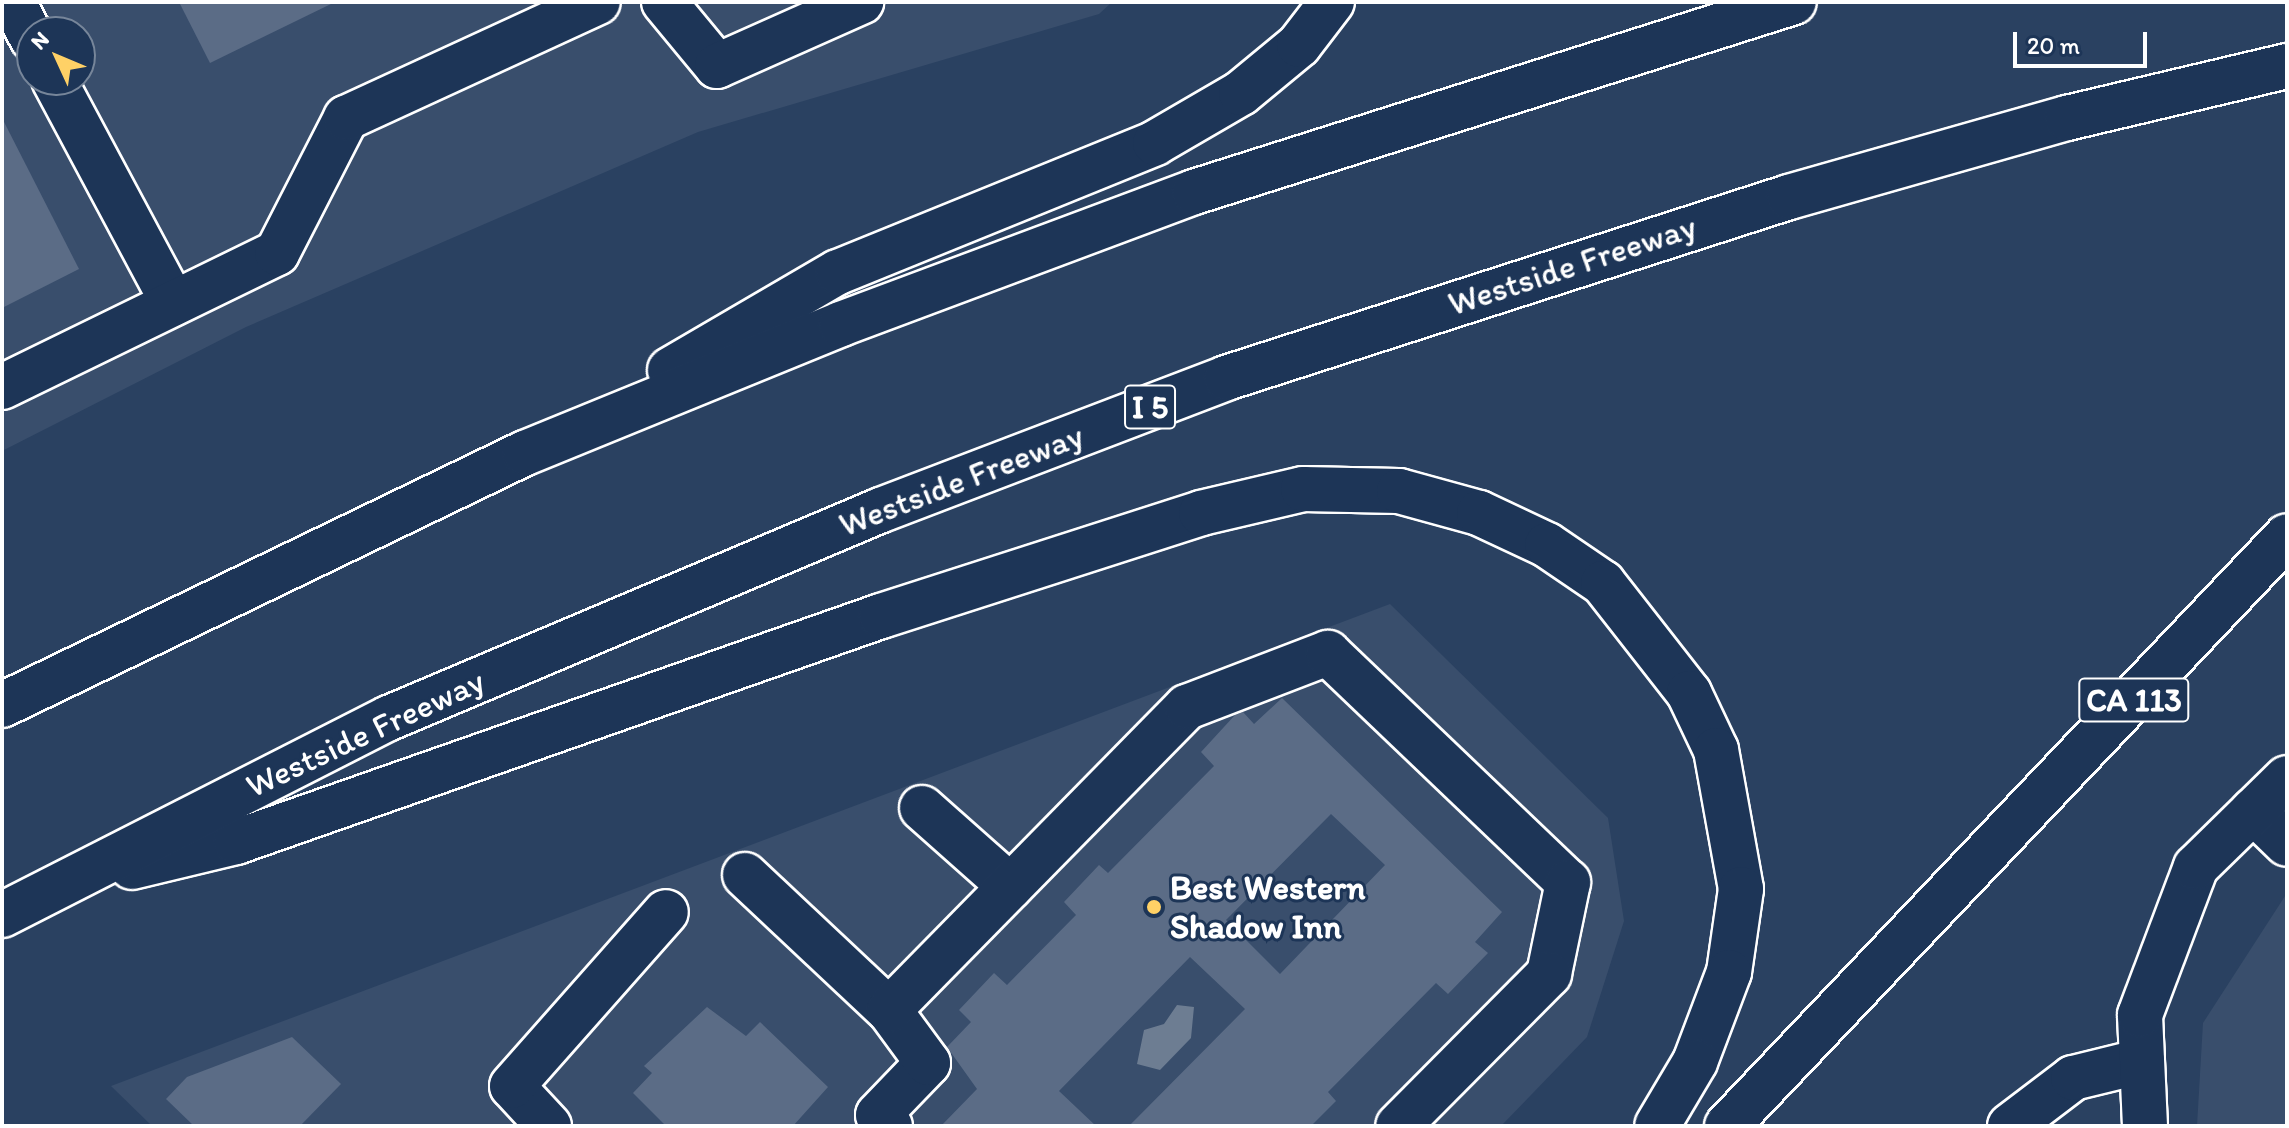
<!DOCTYPE html>
<html>
<head>
<meta charset="utf-8">
<style>
  body { margin:0 }
  #map { position:relative; width:2289px; height:1128px; overflow:hidden; background:#2a4161; font-family:Itim,sans-serif }
  div>[style] { position:absolute }
  .built>* { inset:0; background:#394e6c }
  .water>* { inset:0; background:#6d7d92 }
  .building>* { inset:0; background:#5b6c86 }
  .roads { filter:drop-shadow(2px 0 #fff) drop-shadow(-2px 0 #fff) drop-shadow(0 2px #fff) drop-shadow(0 -2px #fff) }
  .minor>* { height:44px; margin:-22px; padding:0 22px; transform-origin:22px; border-radius:22px; background:#1d3557 }
  .highway>* { height:44px; margin:-22px; padding:0 22px; transform-origin:22px; border-radius:22px; background:#1d3557 }
  .dots>* { width:22px; height:22px; translate:-50% -50%; box-sizing:border-box; border:4px solid #1d3557; border-radius:50% }
  span { translate:-50% -50%; white-space:nowrap; text-align:center; line-height:1.15; -webkit-text-stroke:6px #1d3557; paint-order:stroke }
  .shield-label span { padding:2px 6px; background:#1d3557; border:2px solid; border-radius:6px; -webkit-text-stroke-width:0 }
  .shield-label { font-size:32px; color:#fff; font-weight:700 }
  .street-label { font-size:34px; color:#fff }
  .poi-label { font-size:34px; color:#fff; font-weight:700 }
  .left { translate:0 -50%; text-align:left }
  .frame { position:absolute; inset:0; border:4px solid #fff; pointer-events:none }
  .north { position:absolute; left:16px; top:16px; width:80px; height:80px; box-sizing:border-box; background:#1d3557; border:2px solid #77869a; border-radius:50%; rotate:314deg; font-size:22px; font-weight:700; line-height:32px; text-align:center; color:#fff }
  .north::after { content:''; display:block; margin:auto; width:28px; height:36px; background:#ffd166; clip-path:polygon(50% 0,100% 100%,50% 72%,0 100%) }
  .scale { position:absolute; left:2013px; top:32px; width:134px; height:36px; box-sizing:border-box; border:4px solid #fff; border-top:0; padding-left:10px; font-size:24px; line-height:28px; white-space:nowrap; color:#fff; -webkit-text-stroke:6px #1d3557; paint-order:stroke }
</style>
</head>
<body>
<div id="map">
  <div class="built">
    <i style="clip-path:polygon(evenodd,2px 2px,1112px 2px,1099px 14px,698px 132px,246px 327px,2px 451px,2px 2px,32px 32px,80px 32px,80px 80px,32px 80px,32px 32px)"></i>
    <i style="clip-path:polygon(1390px 604px,1608px 818px,1624px 921px,1587px 1037px,1501px 1126px,152px 1126px,111px 1086px)"></i>
    <i style="clip-path:polygon(2287px 893px,2287px 1126px,2197px 1126px,2203px 1023px)"></i>
  </div>
  <div class="water">
    <i style="clip-path:polygon(1177px 1005px,1194px 1007px,1191px 1038px,1160px 1070px,1137px 1064px,1144px 1030px,1164px 1024px)"></i>
  </div>
  <div class="building">
    <i style="clip-path:polygon(179px 2px,335px 2px,210px 63px)"></i>
    <i style="clip-path:polygon(2px 118px,79px 269px,2px 308px)"></i>
    <i style="clip-path:polygon(evenodd,1282px 698px,1502px 912px,1475px 942px,1488px 953px,1448px 994px,1436px 983px,1328px 1092px,1336px 1101px,1311px 1126px,1129px 1126px,1245px 1009px,1190px 957px,1059px 1091px,1096px 1126px,941px 1126px,977px 1089px,947px 1047px,971px 1022px,959px 1010px,994px 973px,1007px 985px,1076px 915px,1064px 902px,1099px 865px,1108px 873px,1214px 766px,1201px 752px,1235px 715px,1243px 712px,1254px 724px,1282px 698px,1331px 814px,1385px 865px,1280px 974px,1226px 920px,1331px 814px)"></i>
    <i style="clip-path:polygon(707px 1007px,746px 1036px,760px 1022px,828px 1087px,793px 1126px,666px 1126px,633px 1093px,652px 1073px,644px 1066px)"></i>
    <i style="clip-path:polygon(292px 1037px,341px 1084px,300px 1126px,194px 1126px,166px 1099px,187px 1077px)"></i>
  </div>
  <div class="roads">
    <div class="minor">
      <i style="left:13px;top:2px;width:41px;rotate:62.2deg"></i>
      <i style="left:664px;top:2px;width:83px;rotate:50.4deg"></i>
      <i style="left:717px;top:66px;width:158px;rotate:-24deg"></i>
      <i style="left:54px;top:80px;width:253px;rotate:61.9deg"></i>
      <i style="left:2px;top:387px;width:306px;rotate:-26deg"></i>
      <i style="left:277px;top:253px;width:152px;rotate:-62.9deg"></i>
      <i style="left:346px;top:118px;width:277px;rotate:-24.7deg"></i>
      <i style="left:922px;top:808px;width:118px;rotate:41.6deg"></i>
      <i style="left:2253px;top:811px;width:47px;rotate:44.1deg"></i>
      <i style="left:745px;top:875px;width:197px;rotate:43.2deg"></i>
      <i style="left:549px;top:1126px;width:54px;rotate:-132.8deg"></i>
      <i style="left:512px;top:1086px;width:232px;rotate:-48.5deg"></i>
      <i style="left:890px;top:1126px;width:16px;rotate:-137deg"></i>
      <i style="left:878px;top:1115px;width:72px;rotate:-46.1deg"></i>
      <i style="left:928px;top:1063px;width:66px;rotate:-126.3deg"></i>
      <i style="left:889px;top:1010px;width:425px;rotate:-45.5deg"></i>
      <i style="left:1187px;top:707px;width:151px;rotate:-21deg"></i>
      <i style="left:1328px;top:653px;width:332px;rotate:43.7deg"></i>
      <i style="left:1568px;top:882px;width:94px;rotate:101.7deg"></i>
      <i style="left:1549px;top:974px;width:214px;rotate:134.8deg"></i>
      <i style="left:2010px;top:1126px;width:79px;rotate:-37.3deg"></i>
      <i style="left:2073px;top:1078px;width:71px;rotate:-13.8deg"></i>
      <i style="left:2145px;top:1126px;width:111px;rotate:-92.6deg"></i>
      <i style="left:2140px;top:1015px;width:158px;rotate:-69.3deg"></i>
      <i style="left:2196px;top:867px;width:127px;rotate:-44.4deg"></i>
    </div>
    <div class="highway">
      <i style="left:670px;top:370px;width:194px;rotate:-30.3deg"></i>
      <i style="left:838px;top:272px;width:342px;rotate:-22.1deg"></i>
      <i style="left:1155px;top:143px;width:99px;rotate:-30.2deg"></i>
      <i style="left:1241px;top:93px;width:75px;rotate:-39.6deg"></i>
      <i style="left:1299px;top:45px;width:54px;rotate:-52.5deg"></i>
      <i style="left:2px;top:705px;width:581px;rotate:-25.73deg"></i>
      <i style="left:525px;top:453px;width:341px;rotate:-22.2deg"></i>
      <i style="left:841px;top:324px;width:377px;rotate:-20.5deg"></i>
      <i style="left:1194px;top:192px;width:629px;rotate:-17.57deg"></i>
      <i style="left:132px;top:867px;width:107px;rotate:-13.5deg"></i>
      <i style="left:236px;top:842px;width:683px;rotate:-19.31deg"></i>
      <i style="left:881px;top:616px;width:336px;rotate:-17.8deg"></i>
      <i style="left:1201px;top:513px;width:105px;rotate:-13.2deg"></i>
      <i style="left:1303px;top:489px;width:96px;rotate:1.2deg"></i>
      <i style="left:1399px;top:491px;width:83px;rotate:15.4deg"></i>
      <i style="left:1479px;top:513px;width:75px;rotate:25.2deg"></i>
      <i style="left:1547px;top:545px;width:68px;rotate:34.2deg"></i>
      <i style="left:1603px;top:583px;width:140px;rotate:52deg"></i>
      <i style="left:1689px;top:693px;width:63px;rotate:64.7deg"></i>
      <i style="left:1716px;top:750px;width:141px;rotate:79.8deg"></i>
      <i style="left:1741px;top:889px;width:84px;rotate:98.2deg"></i>
      <i style="left:1729px;top:972px;width:96px;rotate:110.7deg"></i>
      <i style="left:1695px;top:1062px;width:74px;rotate:120.7deg"></i>
      <i style="left:2px;top:915px;width:434px;rotate:-27deg"></i>
      <i style="left:389px;top:718px;width:534px;rotate:-22.92deg"></i>
      <i style="left:881px;top:510px;width:369px;rotate:-20.9deg"></i>
      <i style="left:1226px;top:378px;width:591px;rotate:-17.82deg"></i>
      <i style="left:1789px;top:197px;width:289px;rotate:-15.9deg"></i>
      <i style="left:2067px;top:118px;width:226px;rotate:-13.3deg"></i>
      <i style="left:1727px;top:1126px;width:813px;rotate:-46.49deg"></i>
    </div>
  </div>
  <div class="dots">
    <i style="left:1154px;top:907px;background:#ffd166"></i>
  </div>
  <div class="shield-label">
    <span style="left:1150px;top:407px">I 5</span>
    <span style="left:2134px;top:700px">CA 113</span>
  </div>
  <div class="street-label">
    <span style="left:1572px;top:265px;rotate:-18deg">Westside Freeway</span>
    <span style="left:961px;top:480px;rotate:-21deg">Westside Freeway</span>
    <span style="left:365px;top:733px;rotate:-25deg">Westside Freeway</span>
  </div>
  <div class="poi-label">
    <span class="left" style="left:1170px;top:907px">Best Western<br>Shadow Inn</span>
  </div>
  <div class="frame"></div>
  <div class="north">N</div>
  <div class="scale">20 m</div>
</div>
</body>
</html>
